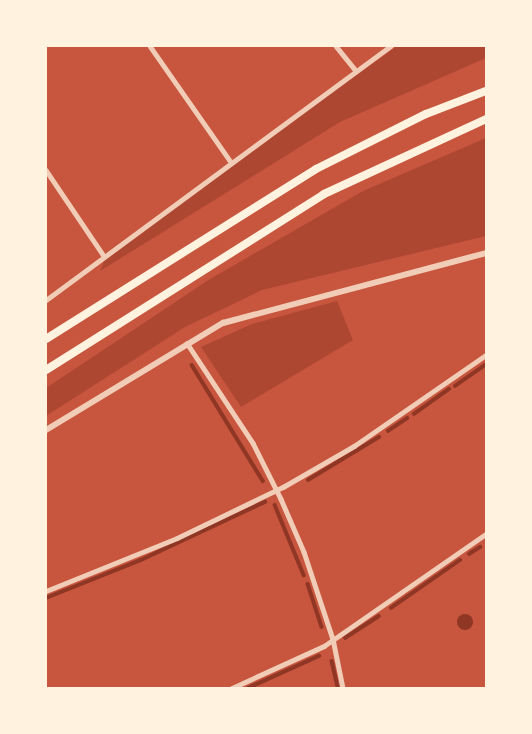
<!DOCTYPE html>
<html>
<head>
<meta charset="utf-8">
<style>
  body { margin:0 }
  #map { position:relative; width:532px; height:734px; overflow:hidden; background:#c8553d; font-family:Figtree,sans-serif }
  div>[style] { position:absolute }
  .green>* { inset:0; background:#ae4732 }
  .water>* { inset:0; background:#8f3625 }
  .round { border-radius:50% }
  .stream>* { height:3.5px; margin:-1.75px; padding:0 1.75px; transform-origin:1.75px; border-radius:1.75px; background:#8f3625 }
  .minor>* { height:4.5px; margin:-2.25px; padding:0 2.25px; transform-origin:2.25px; border-radius:2.25px; background:#f1ccb7 }
  .tertiary>* { height:6px; margin:-3px; padding:0 3px; transform-origin:3px; border-radius:3px; background:#f1ccb7 }
  .trunk>* { height:8px; margin:-4px; padding:0 4px; transform-origin:4px; border-radius:4px; background:#fff3e0 }
  span { translate:-50% -50%; white-space:nowrap; text-align:center; line-height:1.15; -webkit-text-stroke:6px #fff3e0; paint-order:stroke }
  .frame { position:absolute; inset:0; border:47px solid #fff3e0; pointer-events:none }
</style>
</head>
<body>
<div id="map">
  <div class="green">
    <i style="clip-path:polygon(397px 46px,486px 46px,486px 58px,340px 122px,100px 271px,105px 259px,185px 198px)"></i>
    <i style="clip-path:polygon(486px 138px,486px 236px,262px 290px,185px 327px,46px 416px,46px 388px,210px 279px,363px 191px)"></i>
    <i style="clip-path:polygon(337px 301px,353px 340px,241px 407px,201px 347px,252px 324px)"></i>
  </div>
  <div class="water">
    <i class="round" style="left:457px;top:614px;width:16px;height:16px"></i>
  </div>
  <div class="stream">
    <i style="left:192px;top:365px;width:136px;rotate:58.5deg"></i>
    <i style="left:455px;top:386px;width:38px;rotate:-35deg"></i>
    <i style="left:414px;top:414px;width:43px;rotate:-35.5deg"></i>
    <i style="left:388px;top:431px;width:23px;rotate:-34deg"></i>
    <i style="left:308px;top:480px;width:83px;rotate:-31.2deg"></i>
    <i style="left:275px;top:505px;width:76px;rotate:67.5deg"></i>
    <i style="left:469px;top:554px;width:13px;rotate:-32deg"></i>
    <i style="left:308px;top:584px;width:45px;rotate:72deg"></i>
    <i style="left:46px;top:598px;width:102px;rotate:-21.8deg"></i>
    <i style="left:141px;top:560px;width:137px;rotate:-25.1deg"></i>
    <i style="left:391px;top:608px;width:84px;rotate:-34.8deg"></i>
    <i style="left:345px;top:638px;width:40px;rotate:-32.9deg"></i>
    <i style="left:332px;top:661px;width:28px;rotate:77deg"></i>
    <i style="left:248px;top:688px;width:78px;rotate:-24.3deg"></i>
  </div>
  <div class="minor">
    <i style="left:150px;top:46px;width:141px;rotate:55.1deg"></i>
    <i style="left:336px;top:46px;width:32px;rotate:51deg"></i>
    <i style="left:46px;top:170px;width:104px;rotate:56deg"></i>
    <i style="left:46px;top:300px;width:428px;rotate:-36.4deg"></i>
    <i style="left:187px;top:343px;width:120px;rotate:56.6deg"></i>
    <i style="left:253px;top:443px;width:63px;rotate:63.4deg"></i>
    <i style="left:281px;top:499px;width:58px;rotate:66.5deg"></i>
    <i style="left:304px;top:552px;width:92px;rotate:71.6deg"></i>
    <i style="left:333px;top:639px;width:50px;rotate:78.5deg"></i>
    <i style="left:46px;top:591px;width:141px;rotate:-22deg"></i>
    <i style="left:177px;top:538px;width:118px;rotate:-25.7deg"></i>
    <i style="left:283px;top:487px;width:82px;rotate:-30deg"></i>
    <i style="left:354px;top:446px;width:160px;rotate:-34.6deg"></i>
    <i style="left:232px;top:688px;width:101px;rotate:-24.5deg"></i>
    <i style="left:324px;top:646px;width:197px;rotate:-34.7deg"></i>
  </div>
  <div class="tertiary">
    <i style="left:46px;top:430px;width:207px;rotate:-31.2deg"></i>
    <i style="left:223px;top:323px;width:272px;rotate:-14.9deg"></i>
  </div>
  <div class="trunk">
    <i style="left:46px;top:339px;width:319px;rotate:-32.2deg"></i>
    <i style="left:316px;top:169px;width:123px;rotate:-26.6deg"></i>
    <i style="left:426px;top:114px;width:64px;rotate:-21deg"></i>
    <i style="left:46px;top:370px;width:329px;rotate:-32.3deg"></i>
    <i style="left:324px;top:194px;width:179px;rotate:-24.8deg"></i>
  </div>
  <div class="frame"></div>
</div>
</body>
</html>
